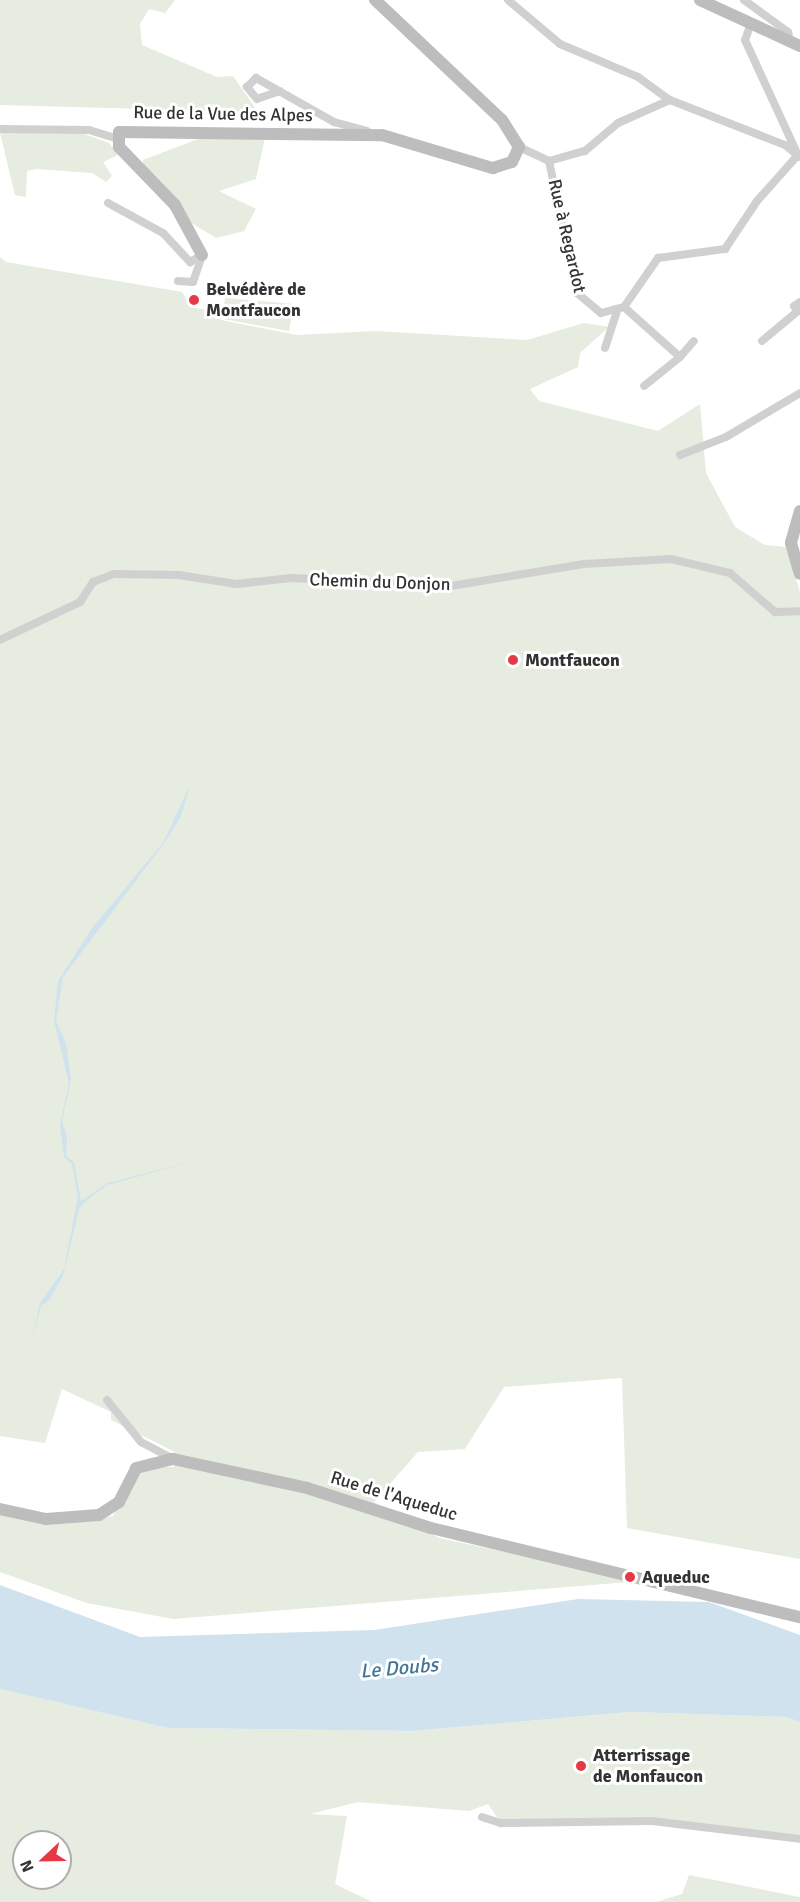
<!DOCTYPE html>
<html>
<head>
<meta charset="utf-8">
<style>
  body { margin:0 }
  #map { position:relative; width:800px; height:1902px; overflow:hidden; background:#fff; font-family:Signika,sans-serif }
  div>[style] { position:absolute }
  .green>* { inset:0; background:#e6ecdf }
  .water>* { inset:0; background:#cfe2ee }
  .street>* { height:8px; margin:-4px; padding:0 4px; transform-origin:4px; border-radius:4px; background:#d0d0d0 }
  .secondary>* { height:12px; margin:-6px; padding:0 6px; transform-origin:6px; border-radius:6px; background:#bdbdbd }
  .dots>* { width:16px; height:16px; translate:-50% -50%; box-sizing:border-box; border:3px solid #fff; border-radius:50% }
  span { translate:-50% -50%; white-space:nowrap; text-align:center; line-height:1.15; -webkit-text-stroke:6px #fff; paint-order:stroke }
  .street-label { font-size:18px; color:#333 }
  .poi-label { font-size:18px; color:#333; font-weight:700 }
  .left { translate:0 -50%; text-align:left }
  .water-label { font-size:20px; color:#3f7597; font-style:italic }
  .north { position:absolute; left:12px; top:1830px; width:60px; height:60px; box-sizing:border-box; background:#fff; border:2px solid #adadad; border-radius:50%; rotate:248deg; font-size:16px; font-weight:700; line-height:24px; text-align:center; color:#333 }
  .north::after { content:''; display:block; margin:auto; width:21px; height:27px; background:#e63946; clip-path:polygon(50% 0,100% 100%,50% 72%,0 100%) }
</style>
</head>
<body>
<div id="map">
  <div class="green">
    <i style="clip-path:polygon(0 0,175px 0,165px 13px,149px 9px,140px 24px,142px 45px,217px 77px,233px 76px,258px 112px,0 105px)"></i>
    <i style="clip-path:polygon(219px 131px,266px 133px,256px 179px,219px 191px,256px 209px,244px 231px,216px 238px,185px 219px,143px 173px,143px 160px)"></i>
    <i style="clip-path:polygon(79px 132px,109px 143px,118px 155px,103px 162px,112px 176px,106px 182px,92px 173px,36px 169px,27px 171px,26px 197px,15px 195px,0 133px)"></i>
    <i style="clip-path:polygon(0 257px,6px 262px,182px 292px,191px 307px,213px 311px,221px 320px,297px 335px,376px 331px,527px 340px,584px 323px,609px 327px,580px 353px,578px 367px,530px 389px,539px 401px,658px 431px,700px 404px,706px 473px,735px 527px,765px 545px,786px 547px,800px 592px,800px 1559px,627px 1528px,622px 1378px,504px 1387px,465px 1449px,418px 1452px,374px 1502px,439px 1538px,629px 1578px,629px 1582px,173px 1619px,87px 1603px,0 1572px,0 1512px,51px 1525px,113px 1516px,137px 1474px,149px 1467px,174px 1467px,175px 1452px,111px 1420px,111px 1412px,62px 1389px,45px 1443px,0 1436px)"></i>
    <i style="clip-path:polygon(225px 298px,294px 304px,289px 331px,223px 319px)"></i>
    <i style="clip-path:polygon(evenodd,0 1689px,168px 1728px,412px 1731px,630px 1712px,788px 1717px,800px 1722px,800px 1839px,652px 1821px,501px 1823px,488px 1804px,469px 1811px,358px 1802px,310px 1814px,347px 1816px,335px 1884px,372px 1902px,0 1902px,0 1689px,24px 1842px,60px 1842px,60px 1878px,24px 1878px,24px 1842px)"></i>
    <i style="clip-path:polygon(689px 1875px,800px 1897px,800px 1902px,656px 1902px,682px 1894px)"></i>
  </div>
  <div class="water">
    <i style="clip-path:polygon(190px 785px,181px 816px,165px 842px,63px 977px,56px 1021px,66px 1043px,71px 1079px,62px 1121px,67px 1137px,66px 1156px,74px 1162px,81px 1201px,108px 1183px,209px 1157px,107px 1185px,86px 1201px,79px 1209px,63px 1276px,49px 1300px,41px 1306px,32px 1339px,40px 1303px,64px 1269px,78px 1197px,72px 1164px,64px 1157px,60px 1125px,69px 1083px,54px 1021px,58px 981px,92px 928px,163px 843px)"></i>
    <i style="clip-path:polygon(0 1585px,140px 1637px,374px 1630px,578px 1599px,709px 1602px,800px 1635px,800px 1722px,787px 1717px,630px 1712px,412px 1731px,168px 1728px,0 1689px)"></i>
  </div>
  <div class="street">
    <i style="left:508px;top:0;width:68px;rotate:40.2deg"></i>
    <i style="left:560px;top:44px;width:85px;rotate:22.9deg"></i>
    <i style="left:638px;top:77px;width:39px;rotate:36deg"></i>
    <i style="left:744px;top:0;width:54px;rotate:36deg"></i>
    <i style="left:788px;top:32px;width:9px;rotate:77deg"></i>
    <i style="left:751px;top:23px;width:18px;rotate:109deg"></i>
    <i style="left:745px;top:40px;width:127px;rotate:65.3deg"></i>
    <i style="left:280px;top:91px;width:24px;rotate:161deg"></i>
    <i style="left:257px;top:99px;width:16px;rotate:-130deg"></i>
    <i style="left:247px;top:87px;width:13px;rotate:-45deg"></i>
    <i style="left:256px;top:78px;width:90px;rotate:29.4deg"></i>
    <i style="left:334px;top:122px;width:34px;rotate:15deg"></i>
    <i style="left:0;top:129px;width:89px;rotate:0.6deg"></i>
    <i style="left:89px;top:130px;width:27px;rotate:17deg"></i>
    <i style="left:519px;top:147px;width:33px;rotate:25deg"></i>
    <i style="left:549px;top:161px;width:37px;rotate:-16deg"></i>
    <i style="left:585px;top:151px;width:43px;rotate:-40.3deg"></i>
    <i style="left:618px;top:123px;width:57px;rotate:-23.9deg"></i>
    <i style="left:670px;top:100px;width:123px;rotate:21.4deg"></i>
    <i style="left:785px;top:145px;width:19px;rotate:39deg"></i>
    <i style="left:549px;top:161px;width:135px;rotate:78deg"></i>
    <i style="left:577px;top:293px;width:31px;rotate:40deg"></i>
    <i style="left:601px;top:313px;width:24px;rotate:-15deg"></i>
    <i style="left:624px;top:307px;width:60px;rotate:-55.2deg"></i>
    <i style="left:658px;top:258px;width:68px;rotate:-7.7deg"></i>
    <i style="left:725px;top:249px;width:58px;rotate:-56.3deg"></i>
    <i style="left:757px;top:201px;width:62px;rotate:-48.3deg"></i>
    <i style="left:108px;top:203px;width:63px;rotate:28.6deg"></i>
    <i style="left:163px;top:233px;width:40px;rotate:47deg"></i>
    <i style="left:190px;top:262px;width:14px;rotate:-30deg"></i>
    <i style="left:178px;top:281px;width:15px;rotate:4deg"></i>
    <i style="left:193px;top:282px;width:28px;rotate:-71deg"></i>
    <i style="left:624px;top:307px;width:75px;rotate:41.8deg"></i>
    <i style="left:680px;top:357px;width:46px;rotate:141.1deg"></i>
    <i style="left:762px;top:341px;width:47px;rotate:-39.8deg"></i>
    <i style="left:798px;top:311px;width:6px;rotate:-129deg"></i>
    <i style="left:794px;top:306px;width:7px;rotate:-34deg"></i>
    <i style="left:605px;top:348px;width:38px;rotate:-72deg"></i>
    <i style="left:680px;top:357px;width:21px;rotate:-49deg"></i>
    <i style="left:680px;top:455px;width:49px;rotate:-21.4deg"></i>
    <i style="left:726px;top:437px;width:86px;rotate:-30.7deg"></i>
    <i style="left:0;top:640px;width:89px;rotate:-25.4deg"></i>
    <i style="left:80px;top:602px;width:24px;rotate:-57deg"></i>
    <i style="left:93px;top:582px;width:22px;rotate:-21deg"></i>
    <i style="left:114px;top:574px;width:65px;rotate:0.9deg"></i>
    <i style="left:179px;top:575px;width:58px;rotate:9deg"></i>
    <i style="left:236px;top:584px;width:56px;rotate:-6.1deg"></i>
    <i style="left:292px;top:578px;width:159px;rotate:2.9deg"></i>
    <i style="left:451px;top:586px;width:135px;rotate:-9.4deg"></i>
    <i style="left:584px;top:564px;width:87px;rotate:-3.3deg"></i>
    <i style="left:671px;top:559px;width:61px;rotate:13.3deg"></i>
    <i style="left:730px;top:573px;width:60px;rotate:40.9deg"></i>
    <i style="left:775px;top:612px;width:25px;rotate:-2deg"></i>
    <i style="left:107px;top:1400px;width:54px;rotate:51deg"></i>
    <i style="left:141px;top:1442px;width:36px;rotate:28deg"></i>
    <i style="left:482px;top:1817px;width:20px;rotate:18deg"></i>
    <i style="left:501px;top:1823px;width:151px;rotate:-0.8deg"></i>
    <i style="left:652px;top:1821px;width:149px;rotate:6.9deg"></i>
  </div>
  <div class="secondary">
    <i style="left:700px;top:0;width:110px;rotate:24.7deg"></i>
    <i style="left:202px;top:255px;width:57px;rotate:-118.4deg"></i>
    <i style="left:175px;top:205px;width:81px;rotate:-134deg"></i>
    <i style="left:119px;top:147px;width:15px;rotate:-90deg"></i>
    <i style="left:119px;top:132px;width:263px;rotate:0.7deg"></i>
    <i style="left:382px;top:135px;width:116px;rotate:16.6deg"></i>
    <i style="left:493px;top:168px;width:20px;rotate:-18deg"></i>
    <i style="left:512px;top:162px;width:17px;rotate:-65deg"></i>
    <i style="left:519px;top:147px;width:32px;rotate:-122deg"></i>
    <i style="left:502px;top:120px;width:175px;rotate:-136.6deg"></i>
    <i style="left:800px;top:511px;width:33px;rotate:106deg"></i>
    <i style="left:791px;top:543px;width:32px;rotate:74deg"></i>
    <i style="left:0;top:1509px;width:47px;rotate:12.3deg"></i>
    <i style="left:46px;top:1519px;width:53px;rotate:-4.3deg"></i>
    <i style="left:99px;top:1515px;width:24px;rotate:-33deg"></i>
    <i style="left:119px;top:1502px;width:38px;rotate:-63deg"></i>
    <i style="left:136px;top:1468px;width:38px;rotate:-14deg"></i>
    <i style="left:173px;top:1459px;width:137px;rotate:12.2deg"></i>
    <i style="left:307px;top:1488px;width:130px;rotate:17.9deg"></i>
    <i style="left:431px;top:1528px;width:380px;rotate:13.6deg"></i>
  </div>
  <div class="dots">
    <i style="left:194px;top:300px;background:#e63946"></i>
    <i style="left:513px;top:660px;background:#e63946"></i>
    <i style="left:630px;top:1577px;background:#e63946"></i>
    <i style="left:581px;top:1766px;background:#e63946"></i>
  </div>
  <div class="street-label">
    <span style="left:223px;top:114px;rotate:1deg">Rue de la Vue des Alpes</span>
    <span style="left:567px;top:236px;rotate:77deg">Rue à Regardot</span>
    <span style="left:380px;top:582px;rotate:2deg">Chemin du Donjon</span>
    <span style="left:394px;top:1496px;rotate:17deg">Rue de l'Aqueduc</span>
  </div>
  <div class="poi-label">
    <span class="left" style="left:206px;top:300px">Belvédère de<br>Montfaucon</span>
    <span class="left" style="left:525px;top:660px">Montfaucon</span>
    <span class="left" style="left:642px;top:1577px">Aqueduc</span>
    <span class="left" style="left:593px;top:1766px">Atterrissage<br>de Monfaucon</span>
  </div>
  <div class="water-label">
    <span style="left:399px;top:1668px;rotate:-5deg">Le Doubs</span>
  </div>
  <div class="north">N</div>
</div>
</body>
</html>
